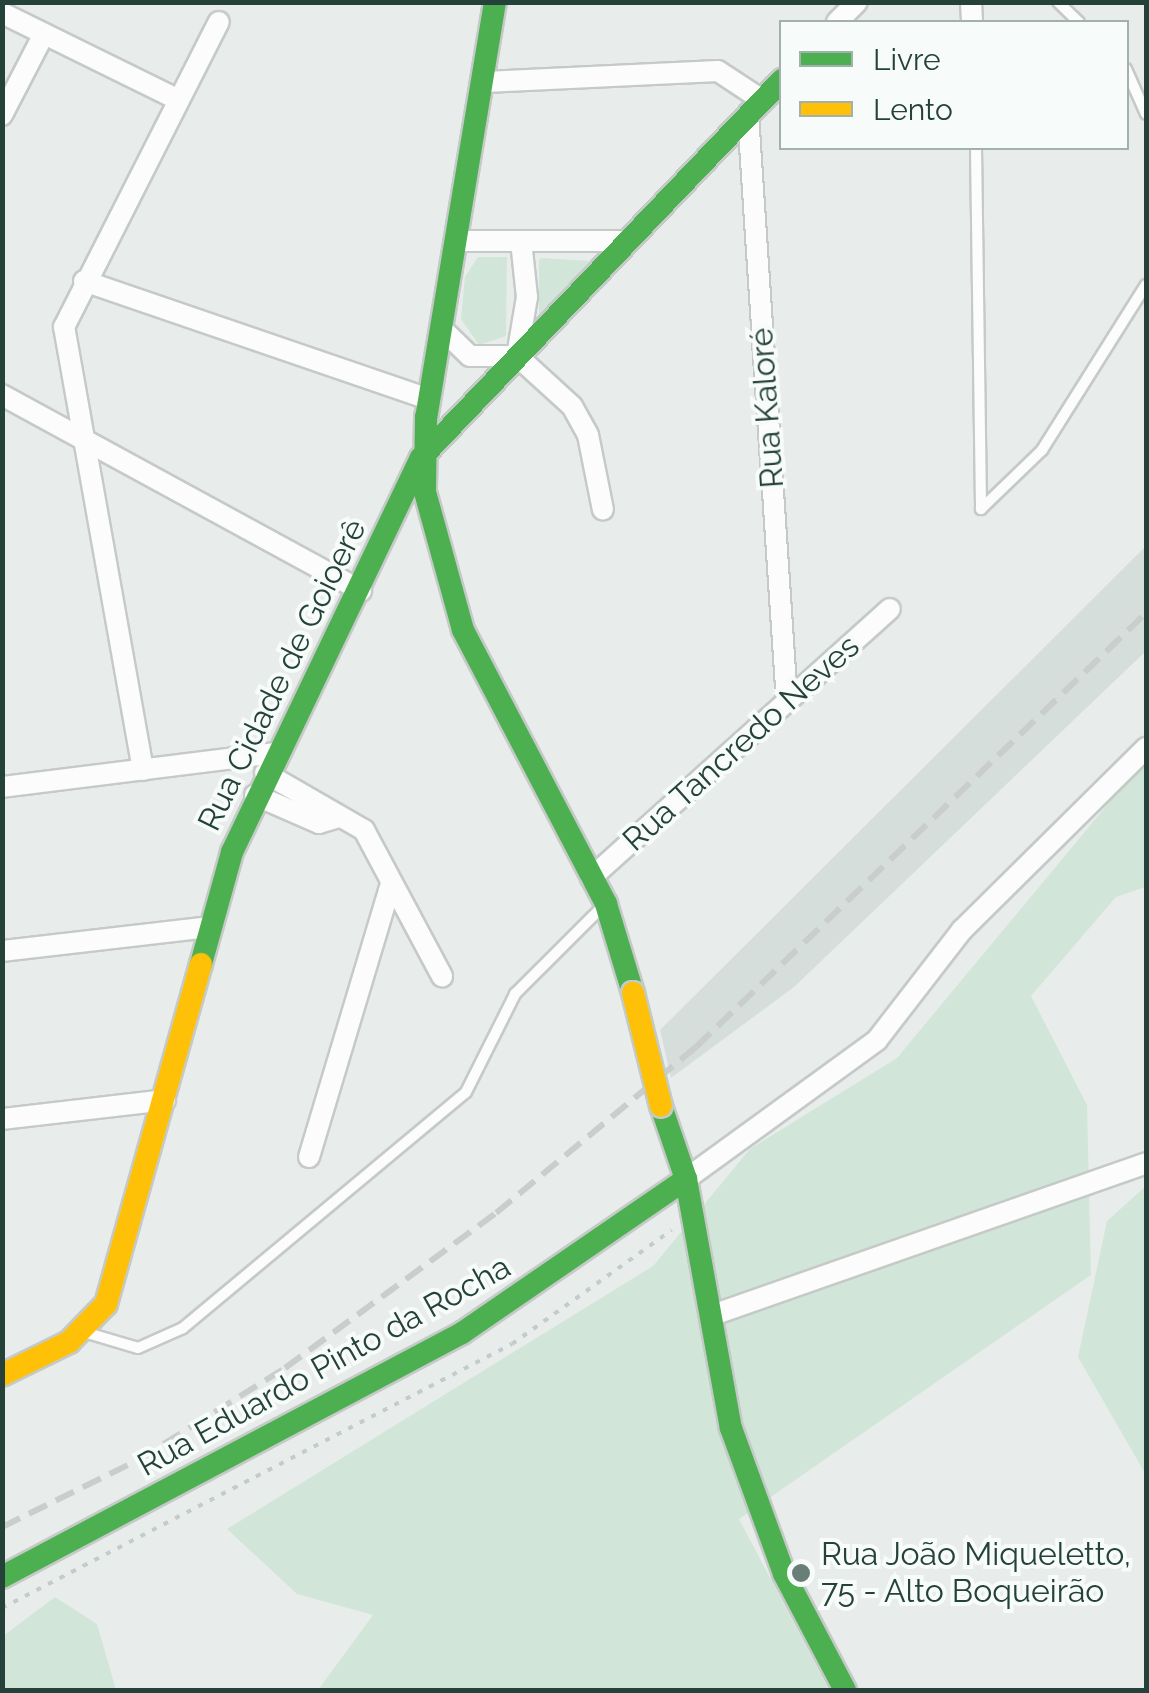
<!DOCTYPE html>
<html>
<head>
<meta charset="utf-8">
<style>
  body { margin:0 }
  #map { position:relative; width:1149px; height:1693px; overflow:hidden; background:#e8edeb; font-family:Raleway,sans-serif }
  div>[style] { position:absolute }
  .built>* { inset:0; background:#d6dedb }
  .green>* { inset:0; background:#d1e6d8 }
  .path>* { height:4px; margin-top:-2px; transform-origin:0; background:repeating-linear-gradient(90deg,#c3ccca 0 5px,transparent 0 13px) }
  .roads { filter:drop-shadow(2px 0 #c5cac8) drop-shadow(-2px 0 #c5cac8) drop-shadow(0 2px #c5cac8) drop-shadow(0 -2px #c5cac8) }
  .lane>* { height:10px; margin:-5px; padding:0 5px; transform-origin:5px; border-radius:5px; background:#fcfcfc }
  .street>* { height:20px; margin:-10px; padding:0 10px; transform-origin:10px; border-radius:10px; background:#fcfcfc }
  .fast>* { height:22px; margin:-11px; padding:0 11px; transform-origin:11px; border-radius:11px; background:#4caf50 }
  .slow>* { height:22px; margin:-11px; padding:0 11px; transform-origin:11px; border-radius:11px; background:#ffc107 }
  .rail>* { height:6px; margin-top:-3px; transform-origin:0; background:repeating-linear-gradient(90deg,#c9cdcc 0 20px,transparent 0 30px) }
  .bridges { filter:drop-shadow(2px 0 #c3cbc8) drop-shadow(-2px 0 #c3cbc8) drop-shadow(0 2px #c3cbc8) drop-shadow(0 -2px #c3cbc8) }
  .slow-bridge>* { height:22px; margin:-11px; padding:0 11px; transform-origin:11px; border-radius:11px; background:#ffc107 }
  .dots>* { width:28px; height:28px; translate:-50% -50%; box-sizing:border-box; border:5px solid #f7fbf9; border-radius:50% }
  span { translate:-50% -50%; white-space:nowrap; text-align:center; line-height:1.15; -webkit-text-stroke:8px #f7fbf9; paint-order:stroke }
  .street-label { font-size:32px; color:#24423a }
  .poi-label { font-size:32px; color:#24423a }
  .left { translate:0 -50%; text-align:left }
  .frame { position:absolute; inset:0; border:5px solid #24423a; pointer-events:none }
  .legend { position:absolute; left:779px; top:20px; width:350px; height:130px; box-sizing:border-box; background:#f7fbf9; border:2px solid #a3b1ad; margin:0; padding:12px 18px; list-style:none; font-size:30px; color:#24423a }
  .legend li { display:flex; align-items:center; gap:20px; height:50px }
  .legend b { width:50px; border:2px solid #a3b1ad }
</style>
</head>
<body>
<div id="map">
  <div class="built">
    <i style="clip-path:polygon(1146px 546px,1146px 651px,794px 987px,671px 1078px,660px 1030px)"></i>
  </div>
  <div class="green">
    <i style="clip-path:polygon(478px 257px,507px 257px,506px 336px,479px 345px,461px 319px,465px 277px)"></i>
    <i style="clip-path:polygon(541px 258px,592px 261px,539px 321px,539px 261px)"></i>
    <i style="clip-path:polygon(1146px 758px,1146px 887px,1116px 897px,1031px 996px,1087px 1105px,1091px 1275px,739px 1519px,829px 1690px,318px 1690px,373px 1615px,297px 1594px,227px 1529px,653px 1266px,750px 1149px,897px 1058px)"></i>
    <i style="clip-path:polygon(1146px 1186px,1146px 1475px,1078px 1357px,1107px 1221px)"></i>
    <i style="clip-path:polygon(55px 1597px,97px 1624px,116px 1690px,3px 1690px,3px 1636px)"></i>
  </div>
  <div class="path">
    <i style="left:2px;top:1608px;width:574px;rotate:-27.37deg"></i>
    <i style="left:512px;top:1344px;width:196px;rotate:-35.5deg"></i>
  </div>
  <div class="roads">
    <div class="lane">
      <i style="left:1058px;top:2px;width:29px;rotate:44deg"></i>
      <i style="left:1126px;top:69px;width:49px;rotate:66deg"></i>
      <i style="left:976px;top:148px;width:361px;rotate:89.2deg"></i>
      <i style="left:981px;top:509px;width:85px;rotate:-44deg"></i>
      <i style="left:1042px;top:450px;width:195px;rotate:-57.8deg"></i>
      <i style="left:84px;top:1332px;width:56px;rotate:16.5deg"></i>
      <i style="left:138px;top:1348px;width:49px;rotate:-24deg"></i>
      <i style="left:183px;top:1328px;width:368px;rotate:-39.8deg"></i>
      <i style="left:466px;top:1092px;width:110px;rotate:-63.4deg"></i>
      <i style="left:515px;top:994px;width:127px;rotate:-45deg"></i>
    </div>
    <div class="street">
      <i style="left:971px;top:2px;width:20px;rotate:87deg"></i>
      <i style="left:2px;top:13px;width:197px;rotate:26.2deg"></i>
      <i style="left:837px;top:22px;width:28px;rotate:-45deg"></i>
      <i style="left:485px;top:82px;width:233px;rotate:-2.7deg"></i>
      <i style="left:718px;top:71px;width:53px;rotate:33.4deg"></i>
      <i style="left:2px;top:115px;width:91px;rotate:-62.6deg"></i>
      <i style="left:748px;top:115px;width:588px;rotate:86.2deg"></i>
      <i style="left:462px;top:241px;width:163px"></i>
      <i style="left:84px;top:281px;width:365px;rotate:18.9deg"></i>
      <i style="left:444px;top:331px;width:36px;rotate:44deg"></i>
      <i style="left:470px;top:356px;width:47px"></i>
      <i style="left:517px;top:356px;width:74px;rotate:42.3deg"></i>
      <i style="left:572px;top:406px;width:33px;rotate:61deg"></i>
      <i style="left:588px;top:435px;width:76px;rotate:78.7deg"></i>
      <i style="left:517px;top:356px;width:60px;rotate:-80.4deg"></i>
      <i style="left:527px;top:297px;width:56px;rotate:-96.1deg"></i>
      <i style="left:2px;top:395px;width:409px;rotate:28.6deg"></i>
      <i style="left:143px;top:770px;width:450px;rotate:-100.1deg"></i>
      <i style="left:64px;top:327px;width:342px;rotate:-63.1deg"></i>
      <i style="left:265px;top:773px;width:114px;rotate:29.9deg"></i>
      <i style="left:364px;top:830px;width:166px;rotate:61.9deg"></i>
      <i style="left:2px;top:787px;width:276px;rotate:-7.1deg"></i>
      <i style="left:255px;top:795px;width:70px;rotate:23.6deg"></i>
      <i style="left:319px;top:823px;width:21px;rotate:-17deg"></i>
      <i style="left:591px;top:878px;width:402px;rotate:-42deg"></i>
      <i style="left:2px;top:951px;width:209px;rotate:-6.6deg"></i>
      <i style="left:2px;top:1119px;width:164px;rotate:-6.6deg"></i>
      <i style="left:309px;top:1157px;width:286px;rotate:-73.3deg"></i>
      <i style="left:686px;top:1179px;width:236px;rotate:-36deg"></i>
      <i style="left:877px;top:1040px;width:139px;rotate:-52.3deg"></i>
      <i style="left:962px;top:930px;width:259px;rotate:-44.7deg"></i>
      <i style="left:710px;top:1316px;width:462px;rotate:-19.3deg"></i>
    </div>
    <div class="fast">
      <i style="left:495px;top:2px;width:421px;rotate:99.4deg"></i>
      <i style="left:426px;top:417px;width:75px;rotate:90.8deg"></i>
      <i style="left:425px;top:492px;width:143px;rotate:74.6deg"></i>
      <i style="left:463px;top:630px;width:309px;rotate:62.4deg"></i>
      <i style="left:606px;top:904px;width:93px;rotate:73.1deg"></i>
      <i style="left:201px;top:964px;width:116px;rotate:-74.5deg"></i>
      <i style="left:232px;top:852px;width:437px;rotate:-64.4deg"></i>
      <i style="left:421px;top:458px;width:523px;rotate:-46.32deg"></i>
      <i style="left:661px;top:1106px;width:77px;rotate:71.1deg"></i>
      <i style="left:686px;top:1179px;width:253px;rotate:79.8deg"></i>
      <i style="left:731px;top:1428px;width:155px;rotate:70deg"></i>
      <i style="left:784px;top:1574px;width:131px;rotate:62.3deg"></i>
      <i style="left:2px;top:1577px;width:521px;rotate:-27.94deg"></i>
      <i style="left:462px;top:1333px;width:272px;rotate:-34.5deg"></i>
    </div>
    <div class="slow">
      <i style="left:2px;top:1375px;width:75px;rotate:-26.2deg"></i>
      <i style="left:69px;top:1342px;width:53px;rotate:-45.8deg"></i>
      <i style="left:106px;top:1304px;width:353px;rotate:-74.4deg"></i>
    </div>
  </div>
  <div class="rail">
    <i style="left:2px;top:1527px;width:152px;rotate:-26.2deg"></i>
    <i style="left:138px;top:1460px;width:173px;rotate:-32deg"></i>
    <i style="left:285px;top:1368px;width:262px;rotate:-36.3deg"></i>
    <i style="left:496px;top:1213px;width:260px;rotate:-39.7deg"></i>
    <i style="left:696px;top:1047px;width:625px;rotate:-43.96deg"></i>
  </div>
  <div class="bridges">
    <div class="slow-bridge">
      <i style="left:633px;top:993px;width:116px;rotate:76.1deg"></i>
    </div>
  </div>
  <div class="dots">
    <i style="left:801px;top:1573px;background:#697e78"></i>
  </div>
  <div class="street-label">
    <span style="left:767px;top:408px;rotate:-94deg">Rua Kaloré</span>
    <span style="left:282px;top:675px;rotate:-64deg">Rua Cidade de Goioerê</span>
    <span style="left:741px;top:743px;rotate:-42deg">Rua Tancredo Neves</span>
    <span style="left:324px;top:1366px;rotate:-29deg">Rua Eduardo Pinto da Rocha</span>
  </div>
  <div class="poi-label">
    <span class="left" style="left:821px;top:1573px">Rua João Miqueletto,<br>75 - Alto Boqueirão</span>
  </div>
  <div class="frame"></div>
  <ul class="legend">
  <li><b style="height:12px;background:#4caf50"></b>Livre</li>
  <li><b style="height:12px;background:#ffc107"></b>Lento</li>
  </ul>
</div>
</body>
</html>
